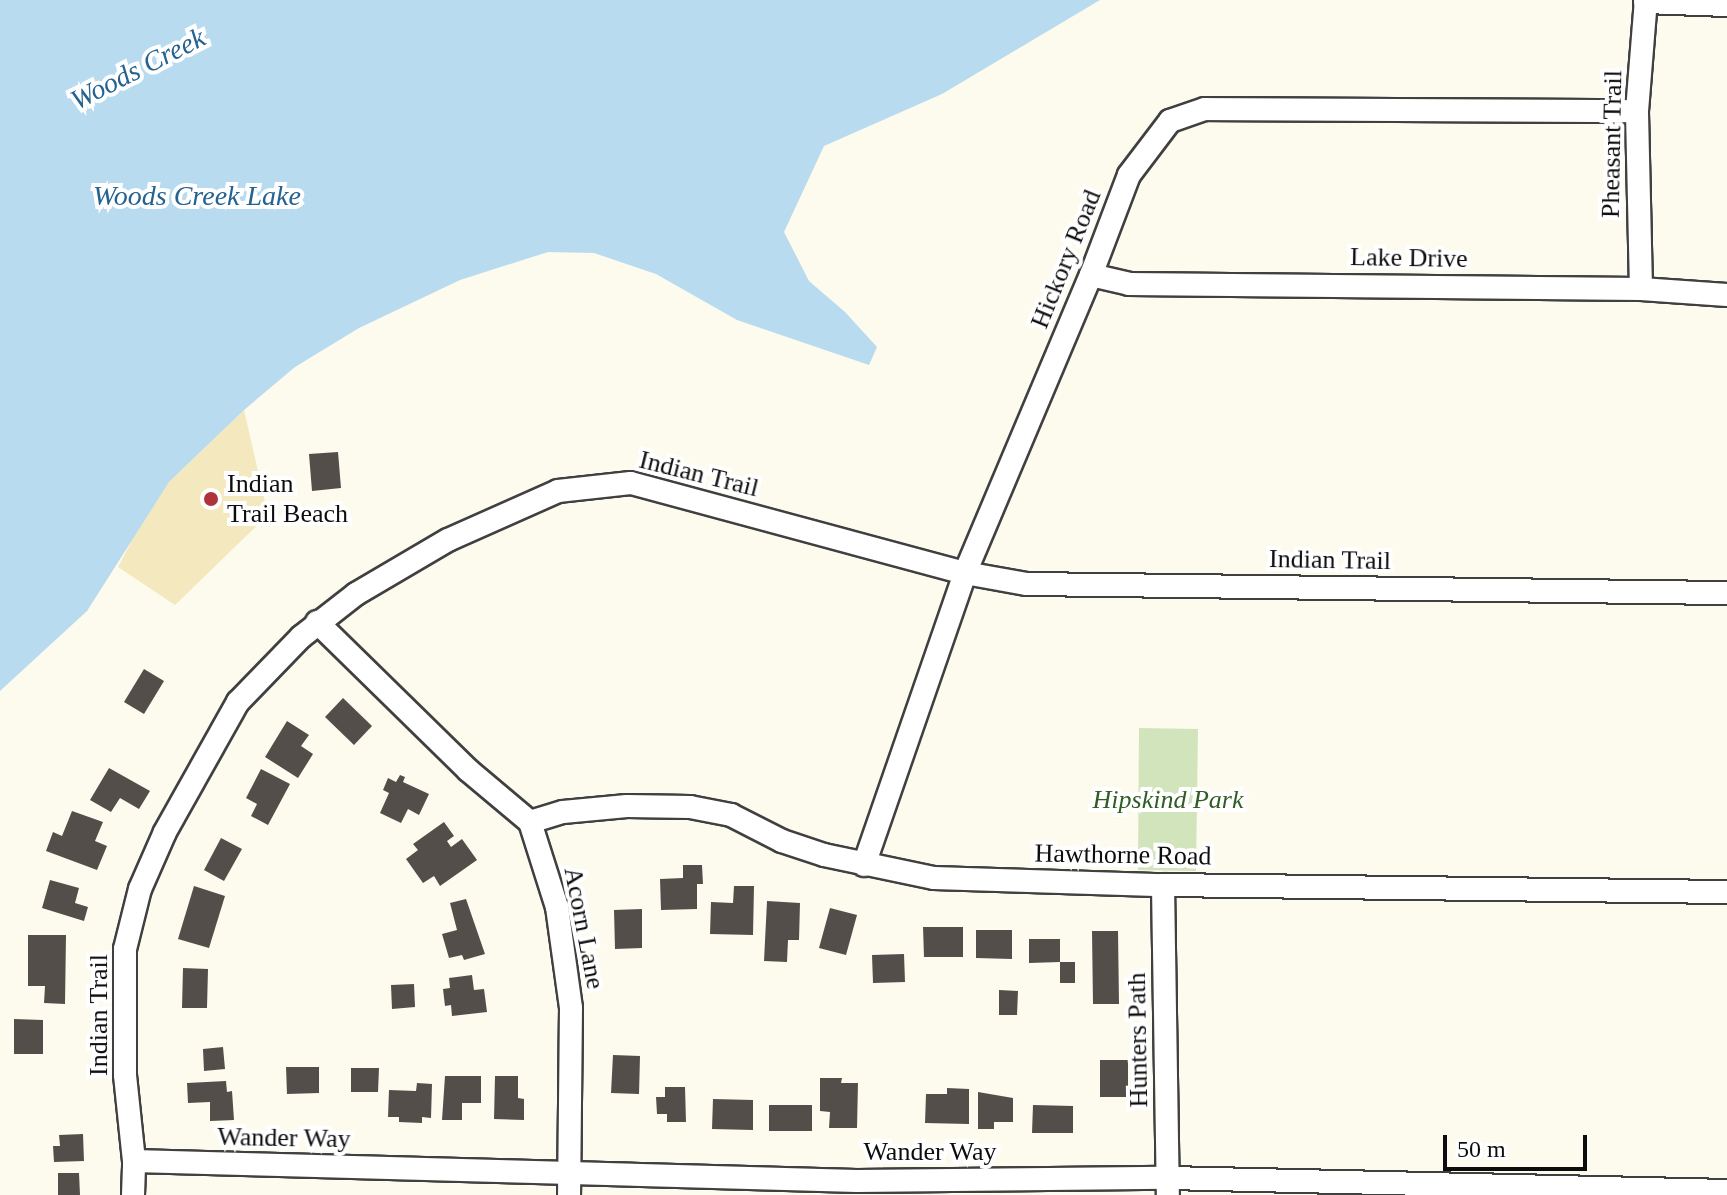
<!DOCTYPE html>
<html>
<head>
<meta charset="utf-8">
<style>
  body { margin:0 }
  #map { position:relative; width:1727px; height:1195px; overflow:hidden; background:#fdfaee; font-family:"Times New Roman",serif }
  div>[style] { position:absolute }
  .green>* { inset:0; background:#d1e4bb }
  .sand>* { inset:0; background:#f4e8bf }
  .water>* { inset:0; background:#b8dbef }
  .building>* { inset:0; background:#544e4a }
  .roads { filter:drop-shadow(2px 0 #404040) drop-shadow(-2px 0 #404040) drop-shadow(0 2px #404040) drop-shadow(0 -2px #404040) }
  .minor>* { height:22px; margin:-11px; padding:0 11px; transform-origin:11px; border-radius:11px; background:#fff }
  .dots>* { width:22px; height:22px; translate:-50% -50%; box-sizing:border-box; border:4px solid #fff; border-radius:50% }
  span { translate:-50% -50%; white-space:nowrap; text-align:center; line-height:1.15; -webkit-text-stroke:8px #fff; paint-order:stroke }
  .street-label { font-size:26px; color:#0d0d0d }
  .poi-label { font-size:26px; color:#0d0d0d }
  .left { translate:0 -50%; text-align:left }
  .park-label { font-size:26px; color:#305d24; font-style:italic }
  .water-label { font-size:28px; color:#246290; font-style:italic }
  .scale { position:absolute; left:1443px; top:1135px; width:144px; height:36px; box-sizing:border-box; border:4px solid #0d0d0d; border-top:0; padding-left:10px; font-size:24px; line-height:28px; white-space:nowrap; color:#0d0d0d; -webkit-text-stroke:6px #fff; paint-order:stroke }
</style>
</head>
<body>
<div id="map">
  <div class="green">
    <i style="clip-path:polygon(1139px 728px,1198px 729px,1196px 871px,1138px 870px)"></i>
  </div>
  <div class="sand">
    <i style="clip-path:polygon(244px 410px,268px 515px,175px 605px,118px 567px,140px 525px,169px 482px)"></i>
  </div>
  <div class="water">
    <i style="clip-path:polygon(0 0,1100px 0,942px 94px,824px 146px,784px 232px,809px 281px,845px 312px,877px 347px,869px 365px,737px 320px,656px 274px,594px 253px,548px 252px,460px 280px,359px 328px,295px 367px,244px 410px,169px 482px,87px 611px,0 691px)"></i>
  </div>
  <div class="building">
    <i style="clip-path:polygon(338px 452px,341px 488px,312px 491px,309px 454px)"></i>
    <i style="clip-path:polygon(144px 669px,164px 681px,144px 714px,124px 702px)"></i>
    <i style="clip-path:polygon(343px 698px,372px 726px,354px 745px,325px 717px)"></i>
    <i style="clip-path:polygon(287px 721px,309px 735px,301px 746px,313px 754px,298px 778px,265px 757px)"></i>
    <i style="clip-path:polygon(109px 768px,150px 791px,139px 809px,120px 798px,111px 812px,90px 800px)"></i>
    <i style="clip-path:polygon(261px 769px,290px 784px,268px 825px,251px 816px,257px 804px,246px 798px)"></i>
    <i style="clip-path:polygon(400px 775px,405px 777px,403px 782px,429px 794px,419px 815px,408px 809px,401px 823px,380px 813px,389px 793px,383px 790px,388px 778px,396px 782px)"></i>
    <i style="clip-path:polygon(72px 811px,103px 822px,95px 841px,107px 846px,97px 870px,46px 851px,53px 832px,62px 836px)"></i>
    <i style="clip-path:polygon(444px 822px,454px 836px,447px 841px,451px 847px,462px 839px,477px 860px,440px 886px,434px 876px,423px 883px,406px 859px,418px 850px,413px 844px)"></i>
    <i style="clip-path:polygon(221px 838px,242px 849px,224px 881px,204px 870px)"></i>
    <i style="clip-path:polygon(683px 865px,702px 865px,703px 884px,697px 884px,697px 909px,661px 910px,660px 879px,683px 878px)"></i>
    <i style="clip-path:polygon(50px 880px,79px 888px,75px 903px,88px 907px,84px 921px,42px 908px)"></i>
    <i style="clip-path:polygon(194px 886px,225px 896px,209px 948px,178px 939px)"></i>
    <i style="clip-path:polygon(734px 886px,754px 886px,753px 935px,710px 934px,711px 902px,733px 903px)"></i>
    <i style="clip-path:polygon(466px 899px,485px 954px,464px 960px,462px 955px,449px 958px,442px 934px,457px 930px,450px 903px)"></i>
    <i style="clip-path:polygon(767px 901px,800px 903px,799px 940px,788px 940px,787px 962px,764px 961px)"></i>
    <i style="clip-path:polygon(830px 908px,857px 915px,846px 955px,819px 948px)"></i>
    <i style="clip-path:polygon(642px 909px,642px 948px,615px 949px,614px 910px)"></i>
    <i style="clip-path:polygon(923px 927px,963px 927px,963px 957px,924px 957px)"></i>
    <i style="clip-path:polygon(976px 930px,1012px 930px,1012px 959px,976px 958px)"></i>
    <i style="clip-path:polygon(1092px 931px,1118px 931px,1119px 1004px,1093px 1004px)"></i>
    <i style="clip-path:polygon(28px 935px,66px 935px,65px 1004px,44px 1003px,45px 986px,28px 986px)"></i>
    <i style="clip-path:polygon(1029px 939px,1060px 939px,1060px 962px,1029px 963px)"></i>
    <i style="clip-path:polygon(904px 954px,905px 982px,873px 983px,872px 955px)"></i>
    <i style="clip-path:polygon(1060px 962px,1075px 962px,1075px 983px,1060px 983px)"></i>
    <i style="clip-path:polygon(183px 968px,208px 969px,207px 1008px,182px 1008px)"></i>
    <i style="clip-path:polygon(472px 975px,474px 990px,484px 989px,487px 1012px,452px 1016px,451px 1005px,445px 1006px,443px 989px,450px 988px,449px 978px)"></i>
    <i style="clip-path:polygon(414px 984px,415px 1007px,392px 1009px,391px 985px)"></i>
    <i style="clip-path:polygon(999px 990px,1018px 991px,1017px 1015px,999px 1015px)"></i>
    <i style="clip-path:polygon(14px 1019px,43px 1020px,43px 1054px,14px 1054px)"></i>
    <i style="clip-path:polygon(223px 1047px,225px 1069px,204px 1071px,203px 1049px)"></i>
    <i style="clip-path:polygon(613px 1055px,640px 1056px,639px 1094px,611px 1093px)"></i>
    <i style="clip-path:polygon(1100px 1060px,1128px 1060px,1128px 1097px,1100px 1097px)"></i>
    <i style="clip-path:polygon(286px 1067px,319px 1067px,319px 1093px,287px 1094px)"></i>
    <i style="clip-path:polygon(351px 1068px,379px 1068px,378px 1092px,351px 1092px)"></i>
    <i style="clip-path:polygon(445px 1076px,481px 1076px,481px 1103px,462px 1103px,462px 1120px,442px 1120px)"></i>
    <i style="clip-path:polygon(495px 1076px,518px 1076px,518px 1098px,524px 1099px,524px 1120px,494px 1119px)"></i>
    <i style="clip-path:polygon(820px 1078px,842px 1078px,841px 1083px,858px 1083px,857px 1128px,829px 1128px,830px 1112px,820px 1111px)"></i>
    <i style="clip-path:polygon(226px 1081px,227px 1092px,232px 1091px,234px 1120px,210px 1121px,210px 1102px,188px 1103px,187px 1083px)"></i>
    <i style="clip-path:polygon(417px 1083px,432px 1084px,431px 1118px,422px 1117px,422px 1123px,399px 1122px,399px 1117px,388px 1117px,389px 1090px,416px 1091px)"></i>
    <i style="clip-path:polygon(665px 1087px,685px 1087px,686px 1122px,667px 1122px,667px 1114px,657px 1114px,656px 1097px,665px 1097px)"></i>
    <i style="clip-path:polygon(947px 1088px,969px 1089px,969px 1124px,925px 1123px,926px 1094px,947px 1094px)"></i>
    <i style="clip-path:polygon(978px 1092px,1013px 1098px,1013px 1122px,994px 1122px,994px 1129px,978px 1129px)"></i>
    <i style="clip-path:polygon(713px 1099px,753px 1100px,753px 1130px,712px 1129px)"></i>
    <i style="clip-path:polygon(769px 1105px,812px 1105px,812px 1131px,769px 1131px)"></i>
    <i style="clip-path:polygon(1033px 1105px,1073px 1106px,1073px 1133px,1032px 1133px)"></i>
    <i style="clip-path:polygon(83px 1134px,84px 1161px,54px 1162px,53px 1146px,60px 1146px,59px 1135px)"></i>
    <i style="clip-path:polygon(58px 1173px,79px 1173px,80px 1195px,58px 1195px)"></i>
  </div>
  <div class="roads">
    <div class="minor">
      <i style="left:1645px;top:2px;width:82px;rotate:2.1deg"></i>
      <i style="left:1091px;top:275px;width:39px;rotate:13deg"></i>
      <i style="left:1129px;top:284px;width:512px;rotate:0.56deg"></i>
      <i style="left:1641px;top:289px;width:86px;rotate:4deg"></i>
      <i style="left:1641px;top:289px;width:178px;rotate:-91.3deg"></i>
      <i style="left:1637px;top:111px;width:111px;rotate:-85.4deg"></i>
      <i style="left:317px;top:622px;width:211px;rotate:44.4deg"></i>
      <i style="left:468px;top:770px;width:81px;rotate:40deg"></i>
      <i style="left:530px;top:822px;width:89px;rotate:72.4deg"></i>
      <i style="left:557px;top:907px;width:102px;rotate:82.1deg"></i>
      <i style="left:571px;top:1008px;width:187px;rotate:90.6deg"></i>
      <i style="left:530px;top:822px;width:34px;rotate:-17deg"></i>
      <i style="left:563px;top:812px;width:64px;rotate:-5.4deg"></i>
      <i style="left:627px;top:806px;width:63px;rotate:0.9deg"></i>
      <i style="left:690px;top:807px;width:42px;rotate:11deg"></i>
      <i style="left:731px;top:815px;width:57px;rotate:27deg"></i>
      <i style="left:782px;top:841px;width:44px;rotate:18.4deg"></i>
      <i style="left:824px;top:855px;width:112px;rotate:11.8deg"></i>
      <i style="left:934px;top:878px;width:229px;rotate:1.8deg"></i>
      <i style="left:1163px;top:885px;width:564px;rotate:0.71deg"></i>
      <i style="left:864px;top:865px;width:309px;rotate:-70.9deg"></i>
      <i style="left:965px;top:573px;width:324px;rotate:-67.1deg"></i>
      <i style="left:1091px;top:275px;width:107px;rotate:-69.2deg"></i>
      <i style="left:1129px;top:175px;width:68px;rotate:-52.8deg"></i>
      <i style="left:1170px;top:121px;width:37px;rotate:-19deg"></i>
      <i style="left:1205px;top:109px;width:432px;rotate:0.3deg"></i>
      <i style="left:1163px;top:885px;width:310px;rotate:89.1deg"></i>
      <i style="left:134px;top:1161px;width:723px;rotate:1.58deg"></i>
      <i style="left:857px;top:1181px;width:311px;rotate:-0.6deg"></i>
      <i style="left:1168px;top:1178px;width:559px;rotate:1.33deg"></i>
      <i style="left:133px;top:1195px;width:34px;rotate:-88deg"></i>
      <i style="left:134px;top:1161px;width:86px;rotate:-96deg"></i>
      <i style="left:125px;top:1075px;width:126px;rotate:-90deg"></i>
      <i style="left:125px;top:949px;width:62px;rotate:-76deg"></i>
      <i style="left:140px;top:889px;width:62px;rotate:-66.3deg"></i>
      <i style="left:165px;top:832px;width:149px;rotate:-60.7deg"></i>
      <i style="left:238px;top:702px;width:91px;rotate:-45.9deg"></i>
      <i style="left:301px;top:637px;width:70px;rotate:-38deg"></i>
      <i style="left:356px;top:594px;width:107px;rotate:-30.4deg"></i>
      <i style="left:448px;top:540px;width:120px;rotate:-24deg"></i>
      <i style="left:558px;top:491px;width:73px;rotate:-6.3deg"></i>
      <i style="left:631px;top:483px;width:346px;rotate:15.1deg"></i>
      <i style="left:965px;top:573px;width:63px;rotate:10.1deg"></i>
      <i style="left:1027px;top:584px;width:700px;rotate:0.74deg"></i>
    </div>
  </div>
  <div class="dots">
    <i style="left:211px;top:499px;background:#ad343a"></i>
  </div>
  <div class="street-label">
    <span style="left:1612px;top:144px;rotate:-89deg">Pheasant Trail</span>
    <span style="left:1409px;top:258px;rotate:1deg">Lake Drive</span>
    <span style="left:1066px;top:259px;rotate:-68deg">Hickory Road</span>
    <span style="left:699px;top:474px;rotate:14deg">Indian Trail</span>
    <span style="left:1330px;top:560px;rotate:1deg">Indian Trail</span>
    <span style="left:1123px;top:855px;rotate:1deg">Hawthorne Road</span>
    <span style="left:584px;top:928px;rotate:79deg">Acorn Lane</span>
    <span style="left:99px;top:1015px;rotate:-90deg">Indian Trail</span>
    <span style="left:1138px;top:1040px;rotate:-91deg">Hunters Path</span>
    <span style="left:284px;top:1138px;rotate:1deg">Wander Way</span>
    <span style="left:930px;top:1152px">Wander Way</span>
  </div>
  <div class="poi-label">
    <span class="left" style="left:227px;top:499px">Indian<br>Trail Beach</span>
  </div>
  <div class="park-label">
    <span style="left:1168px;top:800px">Hipskind Park</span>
  </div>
  <div class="water-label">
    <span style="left:138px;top:69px;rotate:-27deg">Woods Creek</span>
    <span style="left:197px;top:196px">Woods Creek Lake</span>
  </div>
  <div class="scale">50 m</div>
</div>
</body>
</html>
